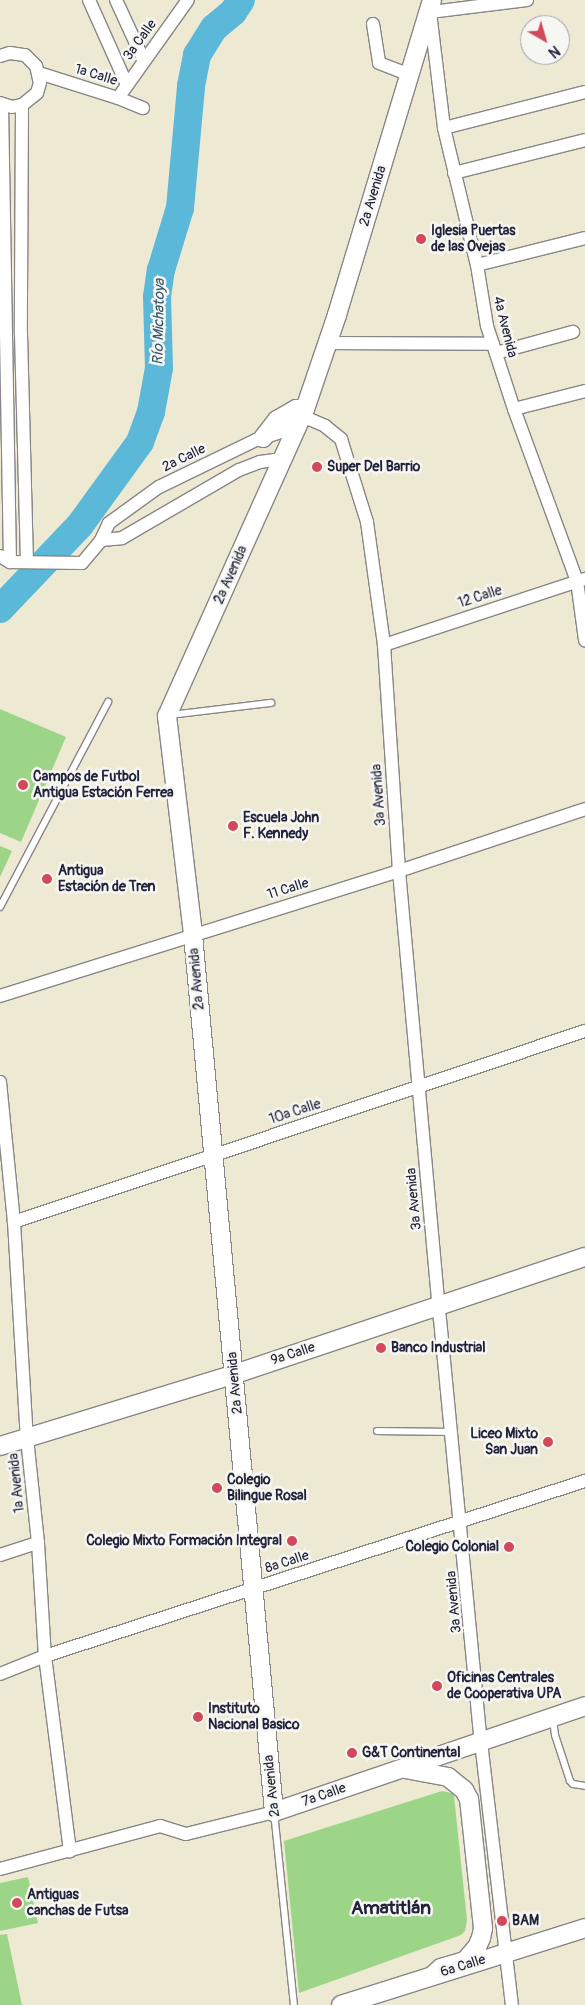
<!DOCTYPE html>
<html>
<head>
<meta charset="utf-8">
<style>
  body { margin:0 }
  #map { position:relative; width:585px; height:2005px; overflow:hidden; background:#ede9d2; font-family:Pangolin,sans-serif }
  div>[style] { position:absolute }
  .green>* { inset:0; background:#9dd588 }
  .river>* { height:28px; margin:-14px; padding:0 14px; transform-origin:14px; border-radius:14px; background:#5bb8d9 }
  .roads { filter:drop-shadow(1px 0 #888686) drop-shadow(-1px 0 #888686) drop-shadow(0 1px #888686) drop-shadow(0 -1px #888686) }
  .lane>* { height:6px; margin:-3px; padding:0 3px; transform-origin:3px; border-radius:3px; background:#fff }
  .street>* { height:12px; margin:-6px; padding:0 6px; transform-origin:6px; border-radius:6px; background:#fff }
  .secondary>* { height:18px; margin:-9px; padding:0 9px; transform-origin:9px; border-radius:9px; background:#fff }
  .dots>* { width:14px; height:14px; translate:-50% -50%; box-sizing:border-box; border:2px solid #f6f6f2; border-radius:50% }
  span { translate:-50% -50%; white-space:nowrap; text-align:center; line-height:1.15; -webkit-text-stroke:5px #f6f6f2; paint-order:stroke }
  .street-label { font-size:14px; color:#22223b }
  .poi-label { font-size:14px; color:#22223b; font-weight:700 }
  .left { translate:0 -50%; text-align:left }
  .right { translate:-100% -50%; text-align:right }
  .water-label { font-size:15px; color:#365672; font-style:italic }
  .district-label { font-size:19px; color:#22223b; font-weight:700 }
  .north { position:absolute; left:520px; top:15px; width:50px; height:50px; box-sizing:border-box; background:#f6f6f2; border:1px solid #a1a1a9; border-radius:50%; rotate:142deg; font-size:14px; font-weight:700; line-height:20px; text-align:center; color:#22223b }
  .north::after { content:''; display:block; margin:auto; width:18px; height:22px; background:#d1495b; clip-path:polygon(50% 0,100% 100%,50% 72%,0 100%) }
</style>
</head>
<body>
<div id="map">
  <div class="green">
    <i style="clip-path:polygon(0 709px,66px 737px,21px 842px,0 833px)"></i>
    <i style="clip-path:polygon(0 846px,12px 851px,0 877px)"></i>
    <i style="clip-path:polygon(442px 1791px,452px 1793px,454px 1796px,467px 1920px,465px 1931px,461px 1935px,299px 1993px,284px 1841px)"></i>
    <i style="clip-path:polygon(28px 1877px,38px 1923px,0 1931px,0 1883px)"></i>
    <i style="clip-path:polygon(7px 1934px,22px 2005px,0 2005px,0 1935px)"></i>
  </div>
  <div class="river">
    <i style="left:0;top:609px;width:116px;rotate:-46.4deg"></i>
    <i style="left:80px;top:525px;width:102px;rotate:-54.1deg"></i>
    <i style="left:140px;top:442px;width:32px;rotate:-70deg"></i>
    <i style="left:151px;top:412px;width:45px;rotate:-79.7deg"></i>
    <i style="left:159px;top:368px;width:71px;rotate:-91.6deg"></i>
    <i style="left:157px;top:297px;width:27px;rotate:-82deg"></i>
    <i style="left:161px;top:270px;width:65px;rotate:-73deg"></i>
    <i style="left:180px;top:208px;width:122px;rotate:-84.8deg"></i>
    <i style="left:191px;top:86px;width:32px;rotate:-79deg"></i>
    <i style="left:197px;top:55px;width:32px;rotate:-58deg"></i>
    <i style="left:214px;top:28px;width:25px;rotate:-40deg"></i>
    <i style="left:233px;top:12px;width:14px;rotate:-56deg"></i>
  </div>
  <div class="roads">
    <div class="lane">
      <i style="left:170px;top:715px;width:102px;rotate:-6.8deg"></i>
      <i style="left:0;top:907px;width:232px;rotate:-62.2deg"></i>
      <i style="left:377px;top:1431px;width:75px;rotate:0.8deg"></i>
      <i style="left:553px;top:1719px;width:16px;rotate:83deg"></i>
      <i style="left:555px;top:1735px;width:48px;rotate:71.9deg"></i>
      <i style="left:570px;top:1781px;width:4px;rotate:45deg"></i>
      <i style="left:573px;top:1784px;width:12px;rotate:9deg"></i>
      <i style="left:274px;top:1812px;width:194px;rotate:84.1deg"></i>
    </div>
    <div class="street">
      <i style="left:89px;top:0;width:93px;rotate:65.9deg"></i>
      <i style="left:116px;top:0;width:67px;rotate:65.3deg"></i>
      <i style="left:527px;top:0;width:98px;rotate:172.9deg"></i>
      <i style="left:430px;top:12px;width:117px;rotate:83.1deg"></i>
      <i style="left:444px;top:128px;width:141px;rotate:76.5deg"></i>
      <i style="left:477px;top:265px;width:62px;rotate:80.7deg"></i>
      <i style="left:487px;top:326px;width:87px;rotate:72deg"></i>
      <i style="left:514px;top:409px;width:183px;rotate:69.9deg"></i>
      <i style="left:577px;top:581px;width:60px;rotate:82.3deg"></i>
      <i style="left:373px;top:24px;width:39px;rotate:81deg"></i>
      <i style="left:379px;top:63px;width:33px;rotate:21deg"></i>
      <i style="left:0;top:56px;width:10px;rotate:-17deg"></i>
      <i style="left:10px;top:53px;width:15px;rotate:8deg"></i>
      <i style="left:25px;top:55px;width:16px;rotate:45deg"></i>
      <i style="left:36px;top:66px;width:17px;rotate:77deg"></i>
      <i style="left:40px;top:83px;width:10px;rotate:107deg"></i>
      <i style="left:37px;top:93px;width:19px;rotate:141deg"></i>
      <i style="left:22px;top:105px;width:10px;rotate:169deg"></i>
      <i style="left:12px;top:107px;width:13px;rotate:-162deg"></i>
      <i style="left:39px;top:73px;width:83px;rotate:17.6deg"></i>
      <i style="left:118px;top:98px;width:27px;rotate:22deg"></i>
      <i style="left:118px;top:98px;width:120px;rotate:-54.5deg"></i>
      <i style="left:2px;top:105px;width:457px;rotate:89deg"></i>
      <i style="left:22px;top:105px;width:229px;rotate:90.3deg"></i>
      <i style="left:21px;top:334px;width:228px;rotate:88.5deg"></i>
      <i style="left:444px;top:128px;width:146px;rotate:-14.3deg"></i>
      <i style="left:454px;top:173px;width:135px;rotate:-14.1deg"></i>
      <i style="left:477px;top:265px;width:111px;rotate:-14deg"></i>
      <i style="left:326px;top:343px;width:167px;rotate:0.3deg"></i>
      <i style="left:496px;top:353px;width:80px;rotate:-15.3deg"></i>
      <i style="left:514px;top:409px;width:73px;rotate:-14.2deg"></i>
      <i style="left:302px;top:416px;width:25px;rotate:23deg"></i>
      <i style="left:325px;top:426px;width:21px;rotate:39deg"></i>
      <i style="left:341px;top:439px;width:87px;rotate:72.6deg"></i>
      <i style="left:367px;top:522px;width:124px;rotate:82.1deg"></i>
      <i style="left:384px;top:645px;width:226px;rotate:86.2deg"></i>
      <i style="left:399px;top:871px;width:450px;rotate:84.8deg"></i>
      <i style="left:440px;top:1319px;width:425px;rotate:84.5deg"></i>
      <i style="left:481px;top:1742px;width:265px;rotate:83.3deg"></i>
      <i style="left:101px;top:540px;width:21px;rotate:-5deg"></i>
      <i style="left:122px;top:538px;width:135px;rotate:-30.2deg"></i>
      <i style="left:239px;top:470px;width:22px;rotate:-21deg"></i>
      <i style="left:260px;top:462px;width:15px;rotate:-8deg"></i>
      <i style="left:275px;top:460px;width:7px;rotate:16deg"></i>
      <i style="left:0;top:556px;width:12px;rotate:31deg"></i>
      <i style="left:10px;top:562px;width:72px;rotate:0.8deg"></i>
      <i style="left:82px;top:563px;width:30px;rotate:-50deg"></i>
      <i style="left:101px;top:540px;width:19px;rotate:-65deg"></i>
      <i style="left:109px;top:523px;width:62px;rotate:-35.8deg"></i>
      <i style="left:159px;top:487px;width:108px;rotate:-25.9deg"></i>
      <i style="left:256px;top:440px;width:35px;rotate:-18deg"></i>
      <i style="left:289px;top:429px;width:8px"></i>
      <i style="left:384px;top:645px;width:212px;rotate:-18.2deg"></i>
      <i style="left:0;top:996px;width:418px;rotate:-17.4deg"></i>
      <i style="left:399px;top:871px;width:196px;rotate:-18.4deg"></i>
      <i style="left:0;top:1082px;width:141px;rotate:84.3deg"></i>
      <i style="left:14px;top:1222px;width:216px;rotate:86.6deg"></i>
      <i style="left:27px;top:1438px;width:106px;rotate:84deg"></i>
      <i style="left:38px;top:1543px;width:113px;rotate:86.5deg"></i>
      <i style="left:45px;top:1656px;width:197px;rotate:82.7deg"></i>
      <i style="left:14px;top:1222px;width:602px;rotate:-18.5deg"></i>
      <i style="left:0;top:1555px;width:40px;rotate:-18deg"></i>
      <i style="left:0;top:1674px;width:48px;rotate:-21.8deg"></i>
      <i style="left:45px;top:1656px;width:568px;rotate:-17.96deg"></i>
      <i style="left:0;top:1869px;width:166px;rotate:-15deg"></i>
      <i style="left:160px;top:1826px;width:27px;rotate:17deg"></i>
      <i style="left:186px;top:1834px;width:91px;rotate:-14deg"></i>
    </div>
    <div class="secondary">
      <i style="left:432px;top:0;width:329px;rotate:106.8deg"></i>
      <i style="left:337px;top:315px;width:99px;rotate:108.8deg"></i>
      <i style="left:305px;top:409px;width:337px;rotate:114.2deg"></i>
      <i style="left:167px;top:716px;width:221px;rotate:83.2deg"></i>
      <i style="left:193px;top:935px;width:881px;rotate:84.72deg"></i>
      <i style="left:274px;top:1812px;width:329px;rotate:-18.8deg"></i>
      <i style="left:263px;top:438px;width:23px;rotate:-52deg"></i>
      <i style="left:277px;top:420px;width:22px;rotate:-30deg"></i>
      <i style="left:296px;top:409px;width:9px"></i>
      <i style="left:0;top:1446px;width:246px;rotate:-17deg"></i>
      <i style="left:235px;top:1374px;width:369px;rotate:-18.5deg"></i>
      <i style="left:405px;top:1769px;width:44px;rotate:10.5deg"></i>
      <i style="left:448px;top:1777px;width:21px;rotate:39deg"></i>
      <i style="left:464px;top:1790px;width:10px;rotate:61deg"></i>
      <i style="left:469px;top:1799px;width:130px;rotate:83.8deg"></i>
      <i style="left:483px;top:1928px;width:10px;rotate:101deg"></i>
      <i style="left:481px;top:1938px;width:10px;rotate:114deg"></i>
      <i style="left:477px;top:1947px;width:18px;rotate:131deg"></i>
      <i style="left:465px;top:1961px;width:25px;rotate:164deg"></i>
      <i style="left:441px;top:1968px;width:12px;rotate:138deg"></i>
      <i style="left:341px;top:2005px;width:256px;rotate:-17.5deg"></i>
    </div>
  </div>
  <div class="dots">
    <i style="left:421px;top:239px;background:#d1495b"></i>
    <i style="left:317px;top:467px;background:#d1495b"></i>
    <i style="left:23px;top:785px;background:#d1495b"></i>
    <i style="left:233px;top:826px;background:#d1495b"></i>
    <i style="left:47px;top:879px;background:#d1495b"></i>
    <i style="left:381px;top:1348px;background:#d1495b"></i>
    <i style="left:548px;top:1442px;background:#d1495b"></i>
    <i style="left:217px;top:1488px;background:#d1495b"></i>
    <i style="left:292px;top:1541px;background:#d1495b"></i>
    <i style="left:509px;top:1547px;background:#d1495b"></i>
    <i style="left:437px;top:1686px;background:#d1495b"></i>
    <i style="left:198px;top:1717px;background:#d1495b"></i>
    <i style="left:352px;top:1753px;background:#d1495b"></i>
    <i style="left:17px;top:1903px;background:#d1495b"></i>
    <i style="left:502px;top:1921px;background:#d1495b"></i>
  </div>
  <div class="street-label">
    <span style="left:140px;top:40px;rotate:-54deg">3a Calle</span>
    <span style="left:96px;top:75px;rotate:17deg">1a Calle</span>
    <span style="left:373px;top:196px;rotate:-73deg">2a Avenida</span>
    <span style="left:505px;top:327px;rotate:76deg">4a Avenida</span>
    <span style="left:184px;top:458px;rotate:-26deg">2a Calle</span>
    <span style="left:231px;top:575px;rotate:-66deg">2a Avenida</span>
    <span style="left:480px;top:597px;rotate:-18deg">12 Calle</span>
    <span style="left:379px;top:795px;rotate:-94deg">3a Avenida</span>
    <span style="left:288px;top:889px;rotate:-17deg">11 Calle</span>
    <span style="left:197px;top:979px;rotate:-95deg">2a Avenida</span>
    <span style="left:295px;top:1112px;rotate:-18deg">10a Calle</span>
    <span style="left:414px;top:1199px;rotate:-95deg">3a Avenida</span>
    <span style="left:293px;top:1354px;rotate:-18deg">9a Calle</span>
    <span style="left:235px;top:1383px;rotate:-95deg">2a Avenida</span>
    <span style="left:17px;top:1483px;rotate:-96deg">1a Avenida</span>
    <span style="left:287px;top:1562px;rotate:-18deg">8a Calle</span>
    <span style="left:454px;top:1602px;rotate:-95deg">3a Avenida</span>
    <span style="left:272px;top:1786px;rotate:-96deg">2a Avenida</span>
    <span style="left:324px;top:1795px;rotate:-19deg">7a Calle</span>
    <span style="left:463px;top:1966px;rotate:-17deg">6a Calle</span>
  </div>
  <div class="poi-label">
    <span class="left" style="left:431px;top:239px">Iglesia Puertas<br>de las Ovejas</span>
    <span class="left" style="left:327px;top:467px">Super Del Barrio</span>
    <span class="left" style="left:33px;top:785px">Campos de Futbol<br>Antigua Estación Ferrea</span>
    <span class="left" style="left:243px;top:826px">Escuela John<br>F. Kennedy</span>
    <span class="left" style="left:58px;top:879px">Antigua<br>Estación de Tren</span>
    <span class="left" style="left:391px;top:1348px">Banco Industrial</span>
    <span class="right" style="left:538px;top:1442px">Liceo Mixto<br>San Juan</span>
    <span class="left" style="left:227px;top:1488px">Colegio<br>Bilingue Rosal</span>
    <span class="right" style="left:282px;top:1541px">Colegio Mixto Formación Integral</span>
    <span class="right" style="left:499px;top:1547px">Colegio Colonial</span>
    <span class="left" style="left:447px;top:1686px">Oficinas Centrales<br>de Cooperativa UPA</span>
    <span class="left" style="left:208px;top:1717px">Instituto<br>Nacional Basico</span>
    <span class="left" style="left:362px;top:1753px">G&amp;T Continental</span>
    <span class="left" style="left:27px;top:1903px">Antiguas<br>canchas de Futsa</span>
    <span class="left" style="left:512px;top:1921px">BAM</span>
  </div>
  <div class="water-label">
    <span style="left:159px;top:322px;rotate:-89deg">Río Michatoya</span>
  </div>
  <div class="district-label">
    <span style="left:391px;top:1909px">Amatitlán</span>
  </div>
  <div class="north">N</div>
</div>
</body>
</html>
